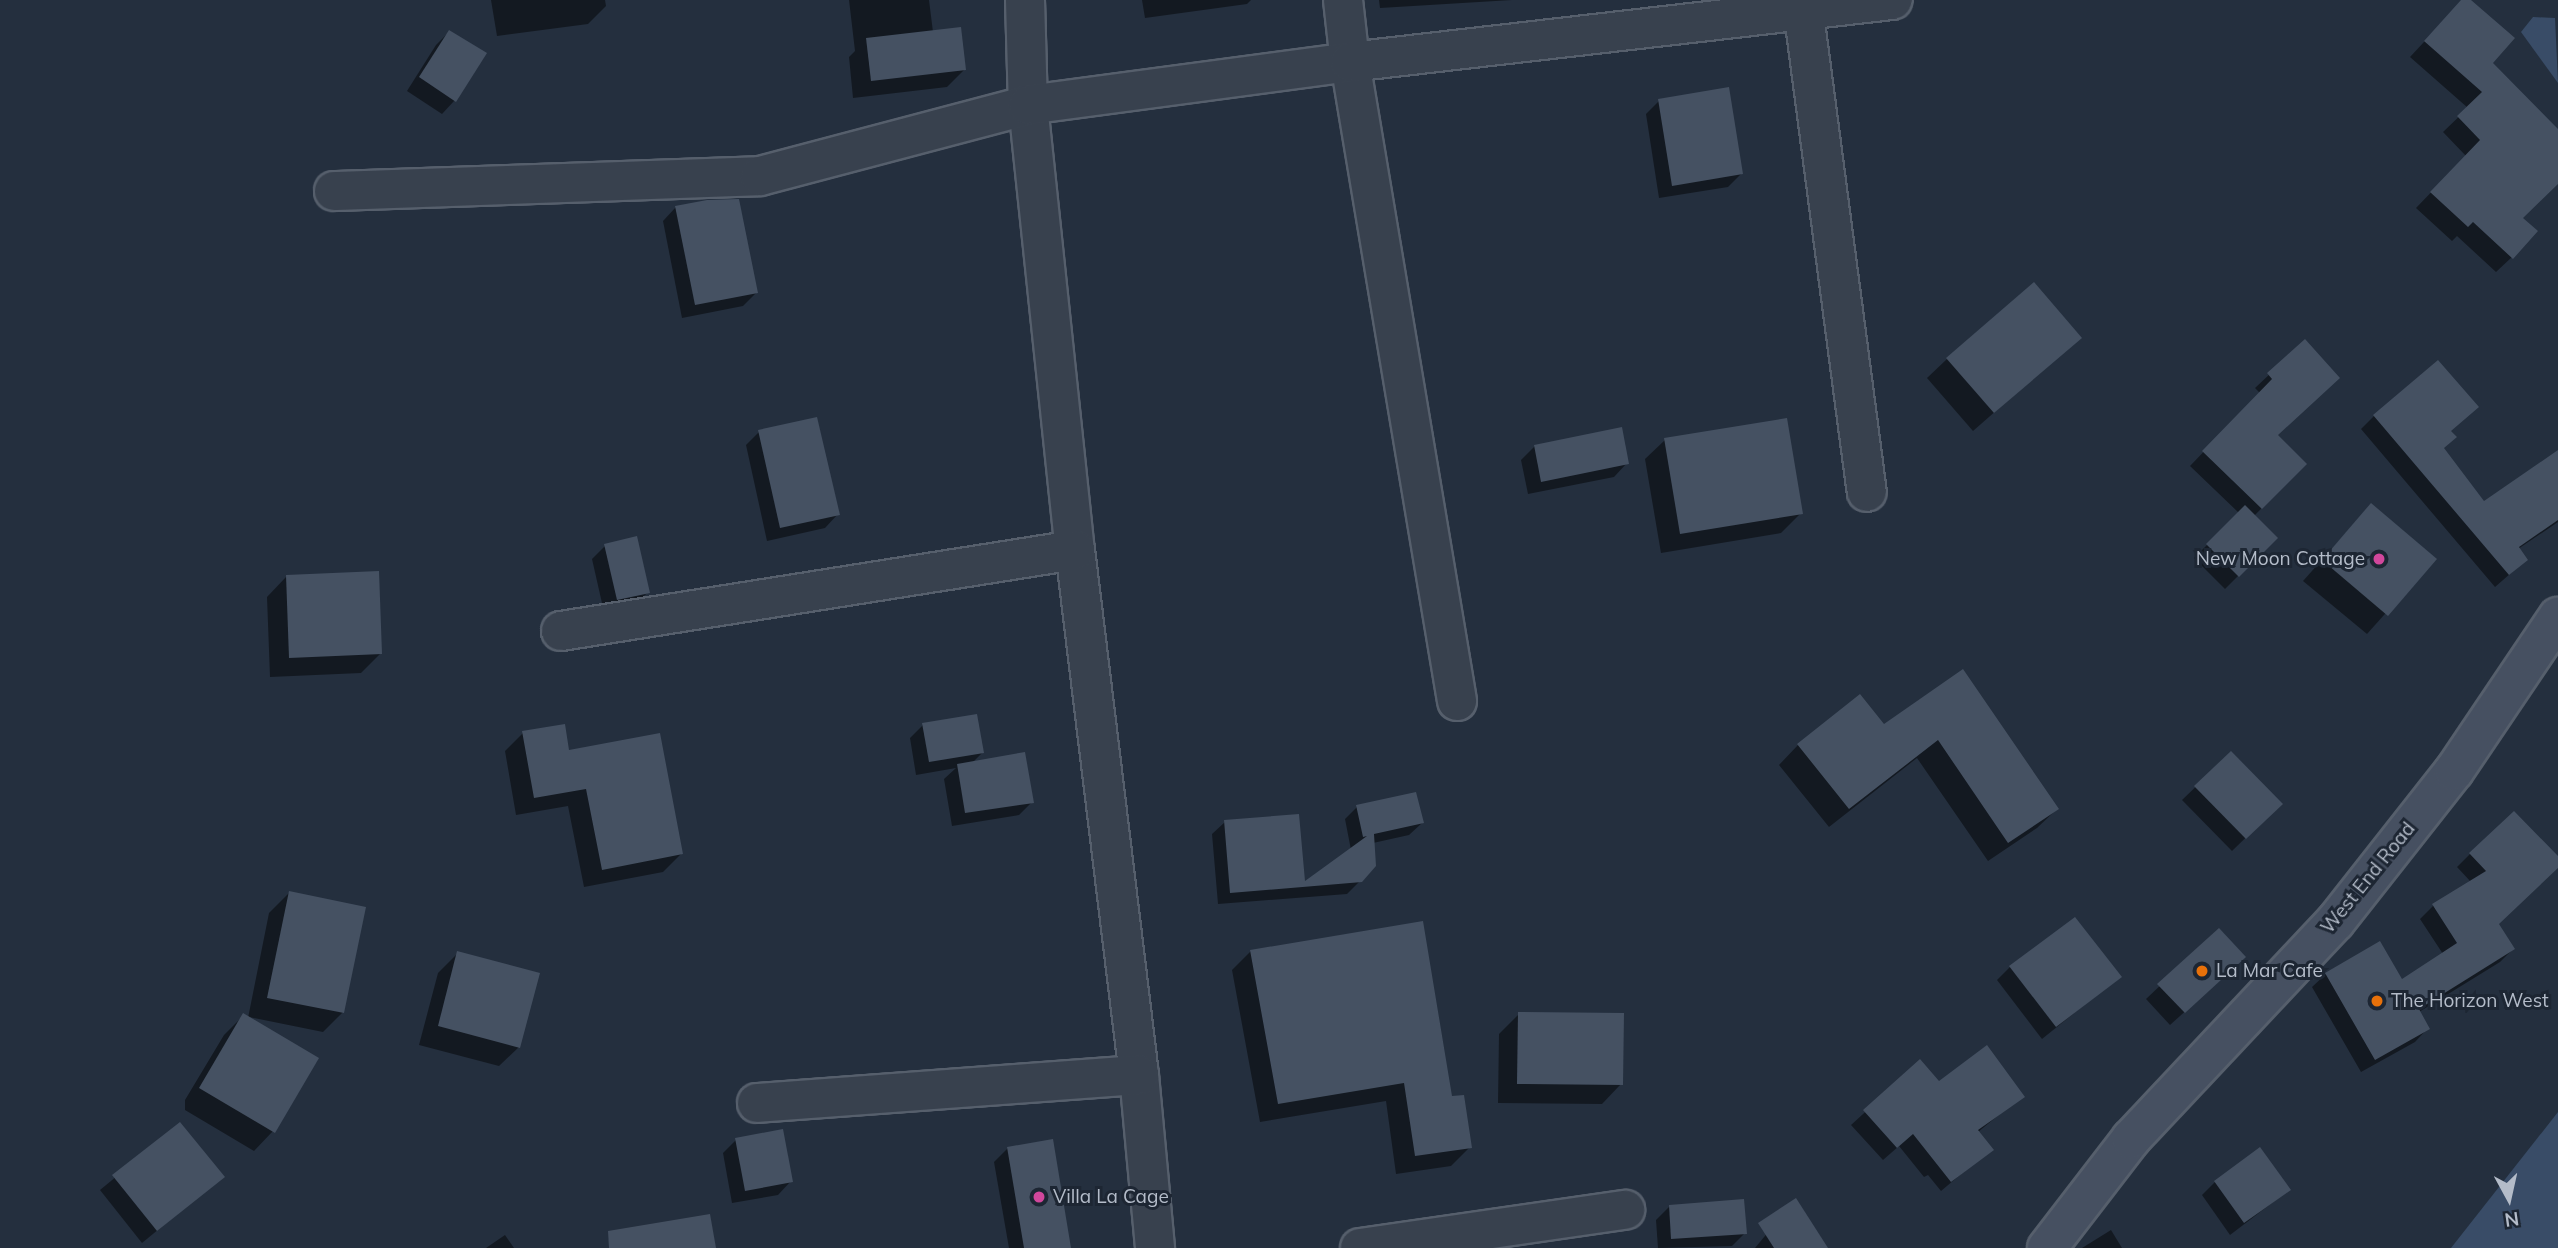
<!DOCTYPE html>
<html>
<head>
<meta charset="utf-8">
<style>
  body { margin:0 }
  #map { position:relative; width:2558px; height:1248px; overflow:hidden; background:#242f3e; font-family:Mulish,sans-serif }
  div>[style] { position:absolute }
  .water>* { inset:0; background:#394c67 }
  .shadow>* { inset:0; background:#0007 }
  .building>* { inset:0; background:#455162 }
  .roads { filter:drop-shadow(2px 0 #565f6c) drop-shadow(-2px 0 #565f6c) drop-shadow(0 2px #565f6c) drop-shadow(0 -2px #565f6c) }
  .minor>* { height:38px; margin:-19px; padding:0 19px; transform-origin:19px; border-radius:19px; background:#38414e }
  .secondary>* { height:38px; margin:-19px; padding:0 19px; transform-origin:19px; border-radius:19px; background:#465061 }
  .dots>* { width:19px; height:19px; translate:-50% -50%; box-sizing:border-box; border:4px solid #1d2633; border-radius:50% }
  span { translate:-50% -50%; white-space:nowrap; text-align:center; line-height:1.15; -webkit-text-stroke:6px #1d2633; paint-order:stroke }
  .poi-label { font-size:19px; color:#b4bcc9 }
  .right { translate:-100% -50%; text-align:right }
  .left { translate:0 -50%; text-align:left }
  .street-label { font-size:19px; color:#b4bcc9 }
  .north { position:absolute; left:2474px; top:1164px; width:70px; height:70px; -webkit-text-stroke:5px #1d2633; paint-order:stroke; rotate:172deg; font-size:19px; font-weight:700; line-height:28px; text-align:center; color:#b4bcc9 }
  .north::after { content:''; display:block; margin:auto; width:24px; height:32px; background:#b4bcc9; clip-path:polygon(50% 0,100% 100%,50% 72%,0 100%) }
</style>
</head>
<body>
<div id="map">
  <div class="water">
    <i style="clip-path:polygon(2533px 17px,2555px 18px,2558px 83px,2521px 32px)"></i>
    <i style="clip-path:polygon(2558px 1112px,2558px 1248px,2451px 1248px)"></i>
  </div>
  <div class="shadow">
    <i style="clip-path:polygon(491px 0,605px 0,606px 6px,588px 24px,497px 36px)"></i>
    <i style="clip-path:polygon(849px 0,929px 0,933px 32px,964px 70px,947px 87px,853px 98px,849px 57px,855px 51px)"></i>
    <i style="clip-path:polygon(1142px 0,1251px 0,1247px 4px,1145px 18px)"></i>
    <i style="clip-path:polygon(1379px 0,1512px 0,1380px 8px)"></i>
    <i style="clip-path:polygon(2463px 0,2468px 0,2491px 63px,2558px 131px,2558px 182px,2521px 218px,2512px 257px,2496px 272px,2457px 236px,2452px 241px,2416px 208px,2466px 156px,2443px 132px,2468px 108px,2410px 57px)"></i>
    <i style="clip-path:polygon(449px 32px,455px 100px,442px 114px,407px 91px,436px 45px)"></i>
    <i style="clip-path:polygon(1659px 101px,1741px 174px,1728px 187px,1659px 198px,1646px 114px)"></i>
    <i style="clip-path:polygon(676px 207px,756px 293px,743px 306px,682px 318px,663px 221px)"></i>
    <i style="clip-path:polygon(2079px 338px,1973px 431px,1927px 378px,1947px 359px)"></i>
    <i style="clip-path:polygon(2304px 342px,2276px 436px,2305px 464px,2254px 516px,2276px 538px,2225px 589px,2194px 558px,2239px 513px,2190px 466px,2260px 393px,2255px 388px)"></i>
    <i style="clip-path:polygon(2374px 416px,2449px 432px,2442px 449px,2483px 503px,2558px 475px,2558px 522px,2518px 549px,2526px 560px,2495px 587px,2361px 429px)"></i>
    <i style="clip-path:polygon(759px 432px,838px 514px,825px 528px,767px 541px,746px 445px)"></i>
    <i style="clip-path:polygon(1665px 440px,1801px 513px,1781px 533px,1661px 553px,1645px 459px)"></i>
    <i style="clip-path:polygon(1535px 446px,1627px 463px,1614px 477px,1528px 494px,1521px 460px)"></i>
    <i style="clip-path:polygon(2371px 505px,2434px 559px,2367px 634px,2303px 581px)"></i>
    <i style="clip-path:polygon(605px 546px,648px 592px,635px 605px,604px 612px,592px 559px)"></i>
    <i style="clip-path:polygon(286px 577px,381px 653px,361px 673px,270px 677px,267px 597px)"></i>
    <i style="clip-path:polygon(1963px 672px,2057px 809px,2037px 828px,1988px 861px,1917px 758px,1829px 827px,1779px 765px,1798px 745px,1884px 726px)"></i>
    <i style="clip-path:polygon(923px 725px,982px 753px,971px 764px,1032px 802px,1019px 815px,952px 826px,944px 779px,956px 768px,916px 775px,910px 738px)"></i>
    <i style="clip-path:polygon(523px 733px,568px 752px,681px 854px,663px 872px,584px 887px,568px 806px,516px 815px,505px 751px)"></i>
    <i style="clip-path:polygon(2231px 753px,2267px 817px,2232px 851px,2182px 800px)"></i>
    <i style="clip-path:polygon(1357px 807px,1422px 823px,1409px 835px,1373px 843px,1375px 866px,1347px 894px,1218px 904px,1212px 834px,1225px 822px,1303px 884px,1351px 850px,1345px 819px)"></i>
    <i style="clip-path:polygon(2470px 854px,2558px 859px,2558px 866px,2497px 924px,2513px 949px,2500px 962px,2419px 1012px,2428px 1028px,2415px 1042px,2361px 1072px,2312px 987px,2326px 974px,2401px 981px,2443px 954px,2420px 919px,2433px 906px,2471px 882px,2457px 867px)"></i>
    <i style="clip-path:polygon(289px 893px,343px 1012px,323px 1032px,249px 1017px,273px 1131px,254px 1151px,185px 1110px,185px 1100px,224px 1035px,244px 1015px,248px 1018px,269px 913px)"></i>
    <i style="clip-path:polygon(2219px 930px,2231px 970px,2170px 1025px,2146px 999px)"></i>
    <i style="clip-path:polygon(1251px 951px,1451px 1098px,1470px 1147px,1451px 1166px,1396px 1174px,1386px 1101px,1260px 1122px,1232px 970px)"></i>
    <i style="clip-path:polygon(458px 953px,519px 1047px,499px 1066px,419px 1045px,438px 973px)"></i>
    <i style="clip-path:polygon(2010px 967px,2119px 977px,2042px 1039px,1997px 980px)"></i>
    <i style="clip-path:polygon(1519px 1014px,1621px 1084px,1602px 1104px,1498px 1103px,1499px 1034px)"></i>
    <i style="clip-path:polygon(1920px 1062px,1938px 1083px,2022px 1096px,1978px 1132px,1991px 1149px,1941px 1191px,1928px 1175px,1924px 1177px,1899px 1146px,1883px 1160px,1851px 1125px)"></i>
    <i style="clip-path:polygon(180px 1124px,222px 1177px,142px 1243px,100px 1190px)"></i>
    <i style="clip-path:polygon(736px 1140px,791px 1181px,778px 1195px,732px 1203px,723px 1153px)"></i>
    <i style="clip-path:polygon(1008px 1148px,1070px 1248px,1009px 1248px,994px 1162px)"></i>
    <i style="clip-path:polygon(2215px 1182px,2289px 1190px,2230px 1235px,2202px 1195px)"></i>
    <i style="clip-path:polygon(1669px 1207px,1745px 1233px,1732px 1246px,1658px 1248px,1656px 1220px)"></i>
    <i style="clip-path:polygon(1783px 1214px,1812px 1248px,1755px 1248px)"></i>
    <i style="clip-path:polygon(2111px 1230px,2122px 1248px,2082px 1248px)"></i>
    <i style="clip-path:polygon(505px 1235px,514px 1248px,486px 1248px)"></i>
  </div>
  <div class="building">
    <i style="clip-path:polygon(2461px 0,2471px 0,2515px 38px,2493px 63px,2558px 129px,2558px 184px,2523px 218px,2538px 231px,2513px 259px,2473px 222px,2468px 227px,2430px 192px,2480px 140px,2457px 116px,2482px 92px,2424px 41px)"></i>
    <i style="clip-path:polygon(961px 27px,966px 70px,871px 81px,866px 38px)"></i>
    <i style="clip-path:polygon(449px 30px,487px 53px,456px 102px,419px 77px)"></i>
    <i style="clip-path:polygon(1729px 87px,1743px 174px,1672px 186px,1658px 99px)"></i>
    <i style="clip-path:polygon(739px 199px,758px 293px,695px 305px,675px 206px,707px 200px)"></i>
    <i style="clip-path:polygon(2034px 282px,2082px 338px,1994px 413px,1946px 358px)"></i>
    <i style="clip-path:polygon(2305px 339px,2340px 378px,2278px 435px,2307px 464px,2262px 509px,2202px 451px,2272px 379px,2267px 373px)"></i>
    <i style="clip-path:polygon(2438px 360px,2479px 407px,2451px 431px,2457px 437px,2444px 448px,2484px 501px,2558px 450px,2558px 520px,2519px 547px,2528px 560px,2509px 575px,2373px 415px)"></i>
    <i style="clip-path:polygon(817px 417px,840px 515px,780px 528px,758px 430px)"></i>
    <i style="clip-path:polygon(1787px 418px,1803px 514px,1680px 534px,1664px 438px)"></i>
    <i style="clip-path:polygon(1622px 427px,1629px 464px,1541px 482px,1534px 445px)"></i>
    <i style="clip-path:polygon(2371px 503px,2437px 559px,2388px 616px,2322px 560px)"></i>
    <i style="clip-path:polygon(2245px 505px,2278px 538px,2239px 577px,2206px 544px)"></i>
    <i style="clip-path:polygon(637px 536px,650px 593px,617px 600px,604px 544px)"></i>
    <i style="clip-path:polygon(379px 571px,382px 654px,289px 658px,286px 575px)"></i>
    <i style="clip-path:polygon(1963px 669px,2059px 809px,2008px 843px,1938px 740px,1849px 809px,1797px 744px,1860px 694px,1884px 724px)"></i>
    <i style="clip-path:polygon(977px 714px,984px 753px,929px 762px,922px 723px)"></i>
    <i style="clip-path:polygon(565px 724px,569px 750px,660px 733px,683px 854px,602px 870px,586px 789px,534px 798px,522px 731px)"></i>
    <i style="clip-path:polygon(2231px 751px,2283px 804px,2246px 839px,2194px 786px)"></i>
    <i style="clip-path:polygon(1025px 752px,1034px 803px,965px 813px,957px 764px)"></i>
    <i style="clip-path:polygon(1416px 792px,1424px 823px,1374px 834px,1376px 866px,1362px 882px,1230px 893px,1224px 820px,1299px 814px,1305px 881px,1367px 836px,1363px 837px,1356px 805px)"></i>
    <i style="clip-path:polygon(2514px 811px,2558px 856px,2558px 868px,2499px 924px,2515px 949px,2419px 1009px,2430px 1029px,2375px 1060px,2325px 973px,2380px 941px,2402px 979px,2457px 943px,2432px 904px,2486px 871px,2469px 853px)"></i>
    <i style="clip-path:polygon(289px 891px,366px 907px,344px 1013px,267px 998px)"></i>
    <i style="clip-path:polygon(2075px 917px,2122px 977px,2056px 1027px,2009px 966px)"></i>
    <i style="clip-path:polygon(1423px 921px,1452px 1096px,1464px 1095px,1472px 1148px,1415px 1156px,1404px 1083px,1278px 1104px,1250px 950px)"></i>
    <i style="clip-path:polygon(2219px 928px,2246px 957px,2185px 1013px,2157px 984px)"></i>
    <i style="clip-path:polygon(457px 951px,540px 973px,520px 1048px,438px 1026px)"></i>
    <i style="clip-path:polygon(1518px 1012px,1624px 1013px,1623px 1085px,1517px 1084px)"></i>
    <i style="clip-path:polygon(243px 1013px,319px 1058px,275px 1133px,199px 1088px)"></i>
    <i style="clip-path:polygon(1987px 1045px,2025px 1097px,1978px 1130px,1994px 1150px,1951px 1182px,1913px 1134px,1897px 1148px,1863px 1110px,1920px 1059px,1939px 1081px)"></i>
    <i style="clip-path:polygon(180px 1122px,225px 1177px,157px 1231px,112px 1175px)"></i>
    <i style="clip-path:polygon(783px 1129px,793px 1182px,745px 1191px,735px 1138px)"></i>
    <i style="clip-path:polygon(1053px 1139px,1071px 1248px,1024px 1248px,1007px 1147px)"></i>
    <i style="clip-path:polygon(2260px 1147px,2291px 1190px,2244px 1223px,2214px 1181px)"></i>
    <i style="clip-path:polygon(1796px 1198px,1828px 1248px,1774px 1248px,1758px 1223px)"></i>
    <i style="clip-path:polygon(1744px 1199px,1747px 1234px,1671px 1239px,1669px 1205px)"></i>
    <i style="clip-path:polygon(710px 1214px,716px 1248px,609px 1248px,608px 1231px)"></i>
  </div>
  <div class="roads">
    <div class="minor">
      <i style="left:1025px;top:0;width:105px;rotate:88.4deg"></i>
      <i style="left:1028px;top:105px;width:447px;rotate:84deg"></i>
      <i style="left:1075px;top:550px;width:529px;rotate:83.05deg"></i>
      <i style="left:1139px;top:1075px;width:174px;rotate:84.7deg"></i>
      <i style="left:1343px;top:0;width:62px;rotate:83.6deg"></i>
      <i style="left:1350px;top:62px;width:648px;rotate:80.49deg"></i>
      <i style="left:1802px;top:0;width:496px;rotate:82.5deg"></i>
      <i style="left:334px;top:191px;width:426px;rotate:-2deg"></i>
      <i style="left:760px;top:176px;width:277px;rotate:-14.8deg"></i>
      <i style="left:1028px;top:105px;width:325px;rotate:-7.6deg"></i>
      <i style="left:1350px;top:62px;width:546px;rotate:-6.53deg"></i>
      <i style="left:561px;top:631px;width:520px;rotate:-8.96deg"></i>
      <i style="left:757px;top:1103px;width:383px;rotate:-4.2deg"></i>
      <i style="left:1360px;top:1248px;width:268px;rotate:-8.2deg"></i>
    </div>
    <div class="secondary">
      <i style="left:2047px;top:1248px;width:138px;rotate:-52.4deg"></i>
      <i style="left:2131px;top:1139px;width:298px;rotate:-46.8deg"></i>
      <i style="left:2335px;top:922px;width:192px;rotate:-51.8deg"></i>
      <i style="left:2454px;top:771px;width:186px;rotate:-56deg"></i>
    </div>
  </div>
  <div class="dots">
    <i style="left:2379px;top:559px;background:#d1479c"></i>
    <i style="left:2202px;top:971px;background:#e8710a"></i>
    <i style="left:2377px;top:1001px;background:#e8710a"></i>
    <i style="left:1039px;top:1197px;background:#d1479c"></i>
  </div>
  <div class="poi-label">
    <span class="right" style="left:2365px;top:559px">New Moon Cottage</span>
    <span class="left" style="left:2216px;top:971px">La Mar Cafe</span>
    <span class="left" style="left:2391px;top:1001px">The Horizon West</span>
    <span class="left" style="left:1053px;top:1197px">Villa La Cage</span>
  </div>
  <div class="street-label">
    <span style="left:2368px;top:878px;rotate:-51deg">West End Road</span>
  </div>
  <div class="north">N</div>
</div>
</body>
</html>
